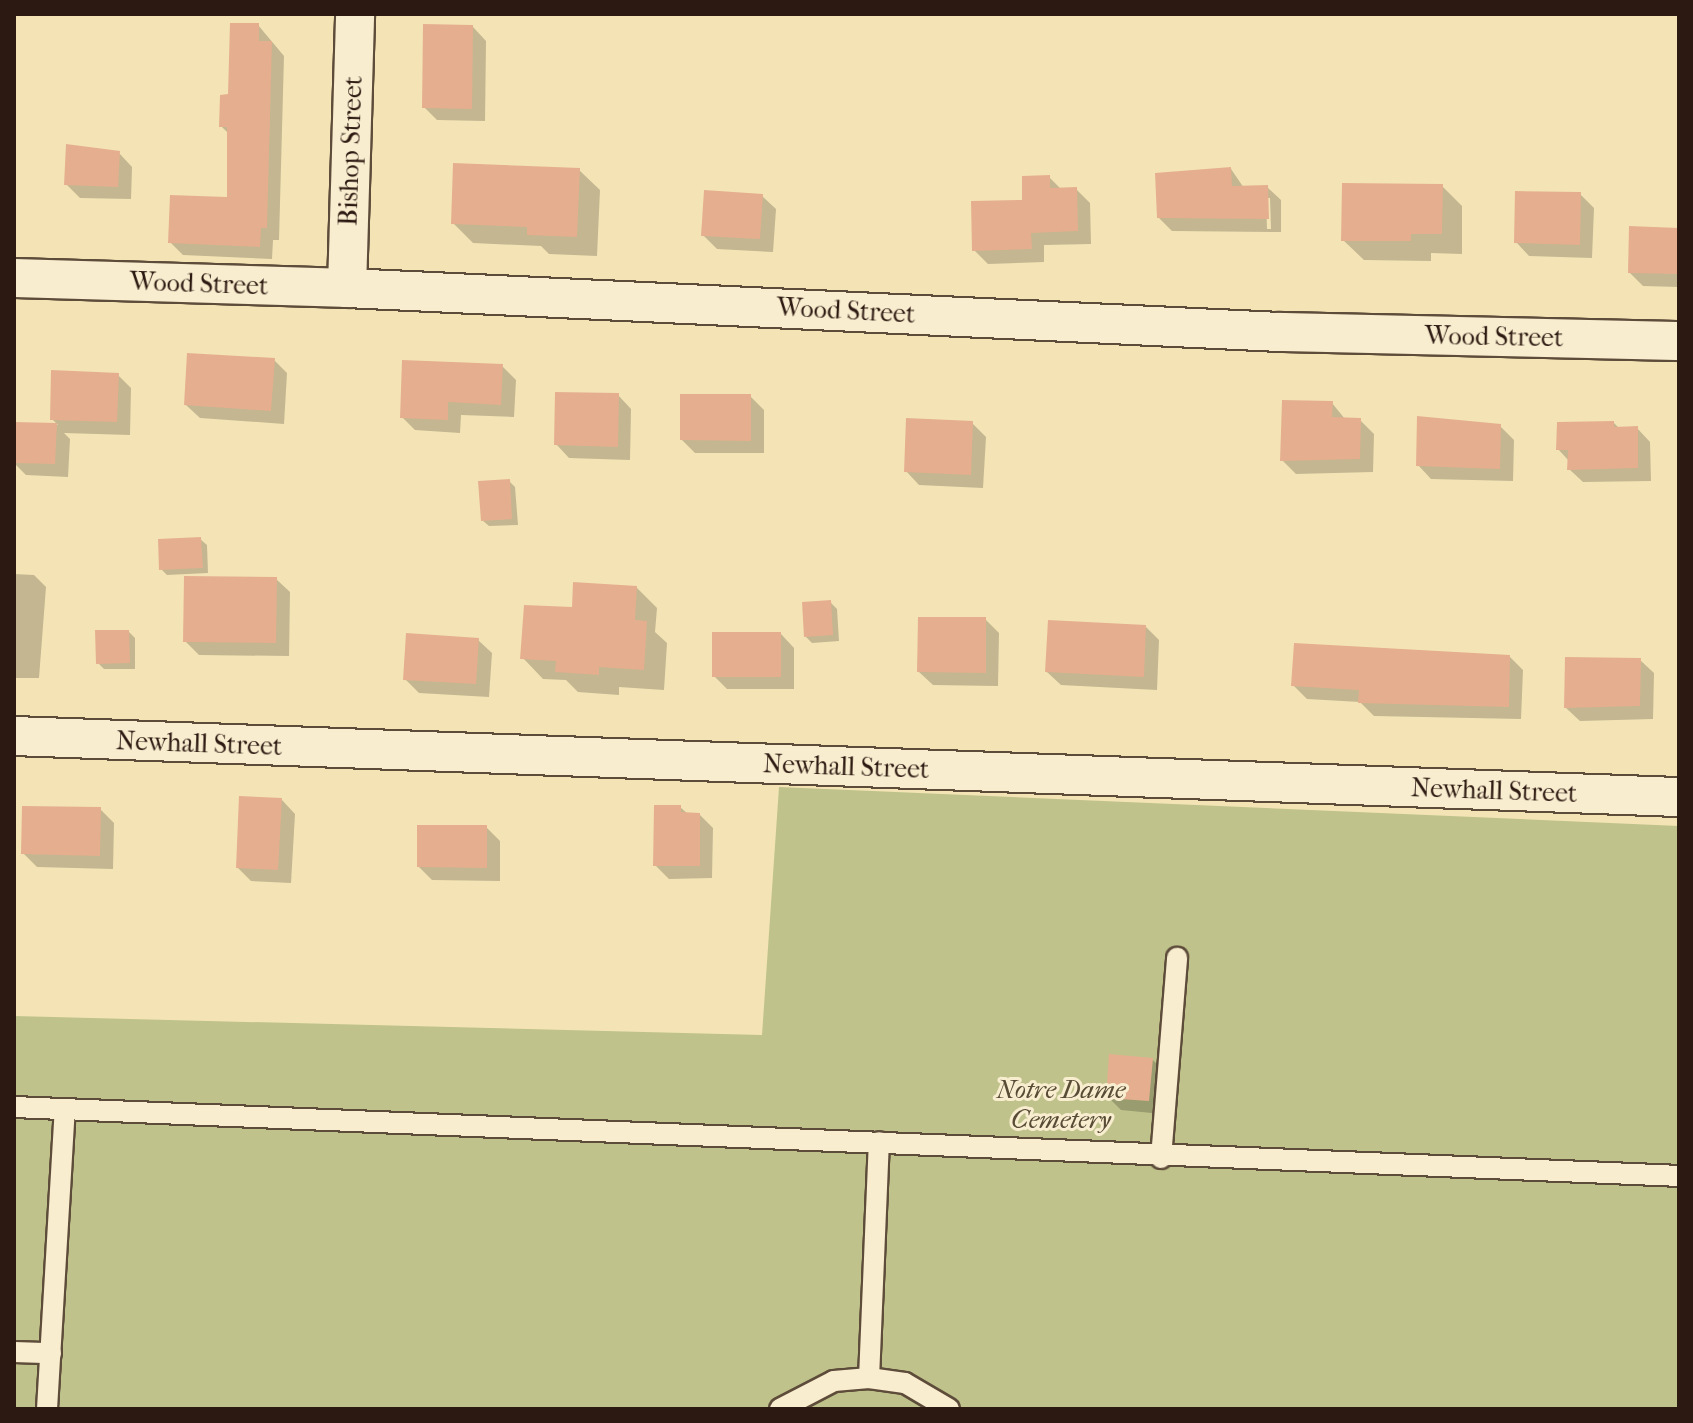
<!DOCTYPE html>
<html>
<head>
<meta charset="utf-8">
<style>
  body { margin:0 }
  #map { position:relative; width:1693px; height:1423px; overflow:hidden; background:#f4e4b5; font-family:"IM FELL French Canon",serif }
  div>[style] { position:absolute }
  .green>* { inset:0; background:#bfc38b }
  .shadow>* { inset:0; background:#0003 }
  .building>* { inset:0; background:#e5af8f }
  .roads { filter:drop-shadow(2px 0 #5e4c3a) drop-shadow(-2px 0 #5e4c3a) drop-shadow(0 2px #5e4c3a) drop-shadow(0 -2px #5e4c3a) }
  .service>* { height:20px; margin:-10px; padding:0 10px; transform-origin:10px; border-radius:10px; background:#f8edcf }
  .minor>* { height:38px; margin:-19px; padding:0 19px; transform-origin:19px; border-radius:19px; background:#f8edcf }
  span { translate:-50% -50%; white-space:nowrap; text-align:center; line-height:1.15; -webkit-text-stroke:6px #f8edcf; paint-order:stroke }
  .street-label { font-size:26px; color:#2c1911 }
  .park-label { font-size:26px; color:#584c36; font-style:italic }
  .frame { position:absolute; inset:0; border:16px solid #2c1911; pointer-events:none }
</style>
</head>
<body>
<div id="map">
  <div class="green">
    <i style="clip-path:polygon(779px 787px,1679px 826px,1679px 1409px,14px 1409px,14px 1016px,762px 1035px)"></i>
  </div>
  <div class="shadow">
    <i style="clip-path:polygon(258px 25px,284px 56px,279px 240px,273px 240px,272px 259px,183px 255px,170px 242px,229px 199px,229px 134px,221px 126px)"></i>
    <i style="clip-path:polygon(473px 27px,486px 41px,485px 121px,437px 120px,424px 107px)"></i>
    <i style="clip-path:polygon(68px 146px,119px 153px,132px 167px,131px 199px,80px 198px,67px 185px)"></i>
    <i style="clip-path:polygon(evenodd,1231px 169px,1244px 188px,1267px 187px,1281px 200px,1281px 232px,1172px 231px,1159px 218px,1231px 169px,1266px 198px,1270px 198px,1271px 229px,1267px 229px,1266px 198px)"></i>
    <i style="clip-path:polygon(579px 170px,600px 190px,597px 256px,549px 254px,541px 246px,473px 243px,453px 223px)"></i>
    <i style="clip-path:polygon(1049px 177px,1062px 190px,1076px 189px,1090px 203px,1091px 244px,1044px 245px,1044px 262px,988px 264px,974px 250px)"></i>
    <i style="clip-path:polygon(1442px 186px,1462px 206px,1462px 254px,1431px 253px,1431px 261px,1364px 260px,1343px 240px)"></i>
    <i style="clip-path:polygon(1580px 194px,1594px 208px,1592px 258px,1529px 256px,1516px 242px)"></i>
    <i style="clip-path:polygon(762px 196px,776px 209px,773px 252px,717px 249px,703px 235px)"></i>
    <i style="clip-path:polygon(1631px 228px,1679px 230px,1679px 287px,1643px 286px,1630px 273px)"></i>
    <i style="clip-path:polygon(274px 360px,287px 373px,284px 424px,200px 418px,186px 405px)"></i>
    <i style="clip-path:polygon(502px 366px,516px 380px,514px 417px,461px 415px,460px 433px,415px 430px,402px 417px)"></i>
    <i style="clip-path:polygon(118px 375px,131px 388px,130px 435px,64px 433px,70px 439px,68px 477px,26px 475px,14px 463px,14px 424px,58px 425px,52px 419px)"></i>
    <i style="clip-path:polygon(618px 395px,631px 409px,630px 460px,569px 458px,556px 444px)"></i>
    <i style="clip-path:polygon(750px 396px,764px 410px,764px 453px,695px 453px,682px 440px)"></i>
    <i style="clip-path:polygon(1332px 403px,1345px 419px,1360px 420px,1374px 434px,1373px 472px,1296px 474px,1282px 460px)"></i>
    <i style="clip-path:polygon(1419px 418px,1500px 426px,1514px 440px,1513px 481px,1431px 479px,1418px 465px)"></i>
    <i style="clip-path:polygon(972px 423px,986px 437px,983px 488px,919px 485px,906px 471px)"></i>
    <i style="clip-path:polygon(1614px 423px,1620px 429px,1637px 428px,1650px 442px,1651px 481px,1583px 482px,1569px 469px,1569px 461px,1558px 449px)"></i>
    <i style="clip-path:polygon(509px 481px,515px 487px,518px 525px,489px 526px,482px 520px)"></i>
    <i style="clip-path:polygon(200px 539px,207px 545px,208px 573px,167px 575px,161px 569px)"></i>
    <i style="clip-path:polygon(14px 574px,34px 575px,46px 587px,39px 678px,14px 678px)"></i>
    <i style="clip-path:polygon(276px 579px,290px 592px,289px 656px,199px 655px,185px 641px)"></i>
    <i style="clip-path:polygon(637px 588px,657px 608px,655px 632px,667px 643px,664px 690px,619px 687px,619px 695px,578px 692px,566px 680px,543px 679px,523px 658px,574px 609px)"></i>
    <i style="clip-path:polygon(830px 602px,837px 609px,839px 641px,812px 643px,806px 637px)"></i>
    <i style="clip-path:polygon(985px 619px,999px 633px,998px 686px,933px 685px,919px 672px)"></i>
    <i style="clip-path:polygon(1146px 627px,1159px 640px,1157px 690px,1061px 685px,1047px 672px)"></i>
    <i style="clip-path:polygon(129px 632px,135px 638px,135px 669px,104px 669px,98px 663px)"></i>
    <i style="clip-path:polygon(781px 634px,794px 648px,794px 689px,727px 689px,714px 676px)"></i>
    <i style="clip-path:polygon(478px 640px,492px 653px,489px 697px,419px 693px,405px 679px)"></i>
    <i style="clip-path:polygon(1510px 657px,1523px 670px,1521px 719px,1374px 716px,1360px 702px,1307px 699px,1294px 686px)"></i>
    <i style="clip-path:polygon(1640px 660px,1654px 673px,1653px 719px,1580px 721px,1566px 708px)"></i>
    <i style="clip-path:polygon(282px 800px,295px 814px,291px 883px,251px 881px,238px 868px)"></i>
    <i style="clip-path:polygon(680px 807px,688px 814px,700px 815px,713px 828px,712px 878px,669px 879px,655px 865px)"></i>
    <i style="clip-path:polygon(100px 809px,114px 823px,113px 869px,37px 867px,23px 853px)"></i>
    <i style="clip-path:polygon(486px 827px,500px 841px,500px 881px,432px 880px,419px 867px)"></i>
    <i style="clip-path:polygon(1152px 1059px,1165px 1073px,1162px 1114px,1121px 1110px,1108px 1097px)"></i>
  </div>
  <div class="building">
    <i style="clip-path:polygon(230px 23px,259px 23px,259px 41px,272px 41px,267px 228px,261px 228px,260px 247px,168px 243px,170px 195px,227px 197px,227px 127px,219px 127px,220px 95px,228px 94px)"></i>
    <i style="clip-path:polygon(423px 24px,473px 25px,472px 109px,422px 108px)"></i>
    <i style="clip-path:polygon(66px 144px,120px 151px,118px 187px,64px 185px)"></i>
    <i style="clip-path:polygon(453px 163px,580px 168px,577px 237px,527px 235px,527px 227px,451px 224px)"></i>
    <i style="clip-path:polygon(1231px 167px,1232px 186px,1268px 185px,1269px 219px,1157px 218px,1155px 173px)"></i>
    <i style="clip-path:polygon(1050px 175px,1050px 188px,1077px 187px,1078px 231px,1031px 233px,1032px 249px,972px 251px,971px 201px,1022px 200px,1022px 176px)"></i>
    <i style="clip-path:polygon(1342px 183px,1443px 184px,1442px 234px,1411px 234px,1411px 241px,1341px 241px)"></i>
    <i style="clip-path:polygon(704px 190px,763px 194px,760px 239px,701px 236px)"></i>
    <i style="clip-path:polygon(1515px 191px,1581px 192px,1580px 245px,1514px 243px)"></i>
    <i style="clip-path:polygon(1629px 226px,1679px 228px,1678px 274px,1628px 273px)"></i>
    <i style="clip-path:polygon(187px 353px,275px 358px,271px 411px,184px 405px)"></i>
    <i style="clip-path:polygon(402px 360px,503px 364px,501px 405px,448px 402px,448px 420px,400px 418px)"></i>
    <i style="clip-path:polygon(51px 370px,119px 373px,117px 422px,50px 420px)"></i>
    <i style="clip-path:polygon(555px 392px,619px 393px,618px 447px,554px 445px)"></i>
    <i style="clip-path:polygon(680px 394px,751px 394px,751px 441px,680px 440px)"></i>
    <i style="clip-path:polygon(1282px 400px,1333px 401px,1332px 417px,1361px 418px,1360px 459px,1280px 461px)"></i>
    <i style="clip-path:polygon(1417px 416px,1501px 424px,1500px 469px,1416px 466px)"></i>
    <i style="clip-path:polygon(906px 418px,973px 421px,971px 475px,904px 472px)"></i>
    <i style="clip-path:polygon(1614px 421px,1614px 427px,1638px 426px,1638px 468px,1567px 470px,1568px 450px,1556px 450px,1557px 422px)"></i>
    <i style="clip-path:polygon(14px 422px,57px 423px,55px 464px,14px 463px)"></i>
    <i style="clip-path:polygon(510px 479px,512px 519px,481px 521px,478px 481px)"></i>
    <i style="clip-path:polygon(201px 537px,203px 568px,159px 570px,158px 539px)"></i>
    <i style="clip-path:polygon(184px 576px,277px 577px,276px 643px,183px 642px)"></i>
    <i style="clip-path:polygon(573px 582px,637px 586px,635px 620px,647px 621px,644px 670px,599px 667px,599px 675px,555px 672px,556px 661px,520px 659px,524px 605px,572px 607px)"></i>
    <i style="clip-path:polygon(831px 600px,833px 635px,804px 637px,802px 602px)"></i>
    <i style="clip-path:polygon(918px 617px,986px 617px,986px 673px,917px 672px)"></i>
    <i style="clip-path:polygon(1048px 620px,1146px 625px,1144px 677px,1045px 672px)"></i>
    <i style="clip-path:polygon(95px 630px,129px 630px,130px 663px,96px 664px)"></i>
    <i style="clip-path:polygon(712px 632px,781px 632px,781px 677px,712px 677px)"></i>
    <i style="clip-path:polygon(406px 633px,479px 638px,476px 684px,403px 680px)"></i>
    <i style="clip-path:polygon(1294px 643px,1510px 655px,1509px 707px,1358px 703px,1359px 690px,1291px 686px)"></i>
    <i style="clip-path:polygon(1565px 657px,1641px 658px,1640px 706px,1564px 708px)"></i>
    <i style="clip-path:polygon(239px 796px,282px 798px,278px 870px,236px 868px)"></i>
    <i style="clip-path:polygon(654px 805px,681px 805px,681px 812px,700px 813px,700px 866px,653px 866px)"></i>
    <i style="clip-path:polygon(22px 806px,101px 807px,100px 856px,21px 854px)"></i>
    <i style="clip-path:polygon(417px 825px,487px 825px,487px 868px,417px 867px)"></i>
    <i style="clip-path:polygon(1109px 1054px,1153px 1058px,1149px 1101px,1106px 1098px)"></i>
  </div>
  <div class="roads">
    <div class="service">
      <i style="left:14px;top:1107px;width:1666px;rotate:2.37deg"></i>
      <i style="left:1161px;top:1158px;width:201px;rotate:-85.4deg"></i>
      <i style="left:14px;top:1352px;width:37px;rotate:2deg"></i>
      <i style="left:869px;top:1378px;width:236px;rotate:-87.6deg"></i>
      <i style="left:47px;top:1409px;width:300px;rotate:-86.6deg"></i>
      <i style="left:780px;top:1409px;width:61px;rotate:-27.4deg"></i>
      <i style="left:834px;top:1381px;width:35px;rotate:-5deg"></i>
      <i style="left:869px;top:1378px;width:36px;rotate:8deg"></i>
      <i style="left:905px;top:1383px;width:51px;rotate:30.6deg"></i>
    </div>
    <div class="minor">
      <i style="left:14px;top:278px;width:333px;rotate:1.7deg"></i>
      <i style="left:347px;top:288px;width:935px;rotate:2.7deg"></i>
      <i style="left:1281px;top:332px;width:398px;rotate:1.3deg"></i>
      <i style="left:347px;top:288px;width:274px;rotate:-88.3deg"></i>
      <i style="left:14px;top:736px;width:1666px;rotate:2.1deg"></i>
    </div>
  </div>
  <div class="street-label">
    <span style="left:351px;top:151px;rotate:-88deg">Bishop Street</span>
    <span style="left:199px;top:284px;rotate:2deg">Wood Street</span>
    <span style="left:846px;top:311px;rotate:3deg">Wood Street</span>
    <span style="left:1494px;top:337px;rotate:1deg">Wood Street</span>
    <span style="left:199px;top:744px;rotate:2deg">Newhall Street</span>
    <span style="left:846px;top:767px;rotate:2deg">Newhall Street</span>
    <span style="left:1494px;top:791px;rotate:2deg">Newhall Street</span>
  </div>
  <div class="park-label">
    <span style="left:1061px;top:1105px">Notre Dame<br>Cemetery</span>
  </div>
  <div class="frame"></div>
</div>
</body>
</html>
